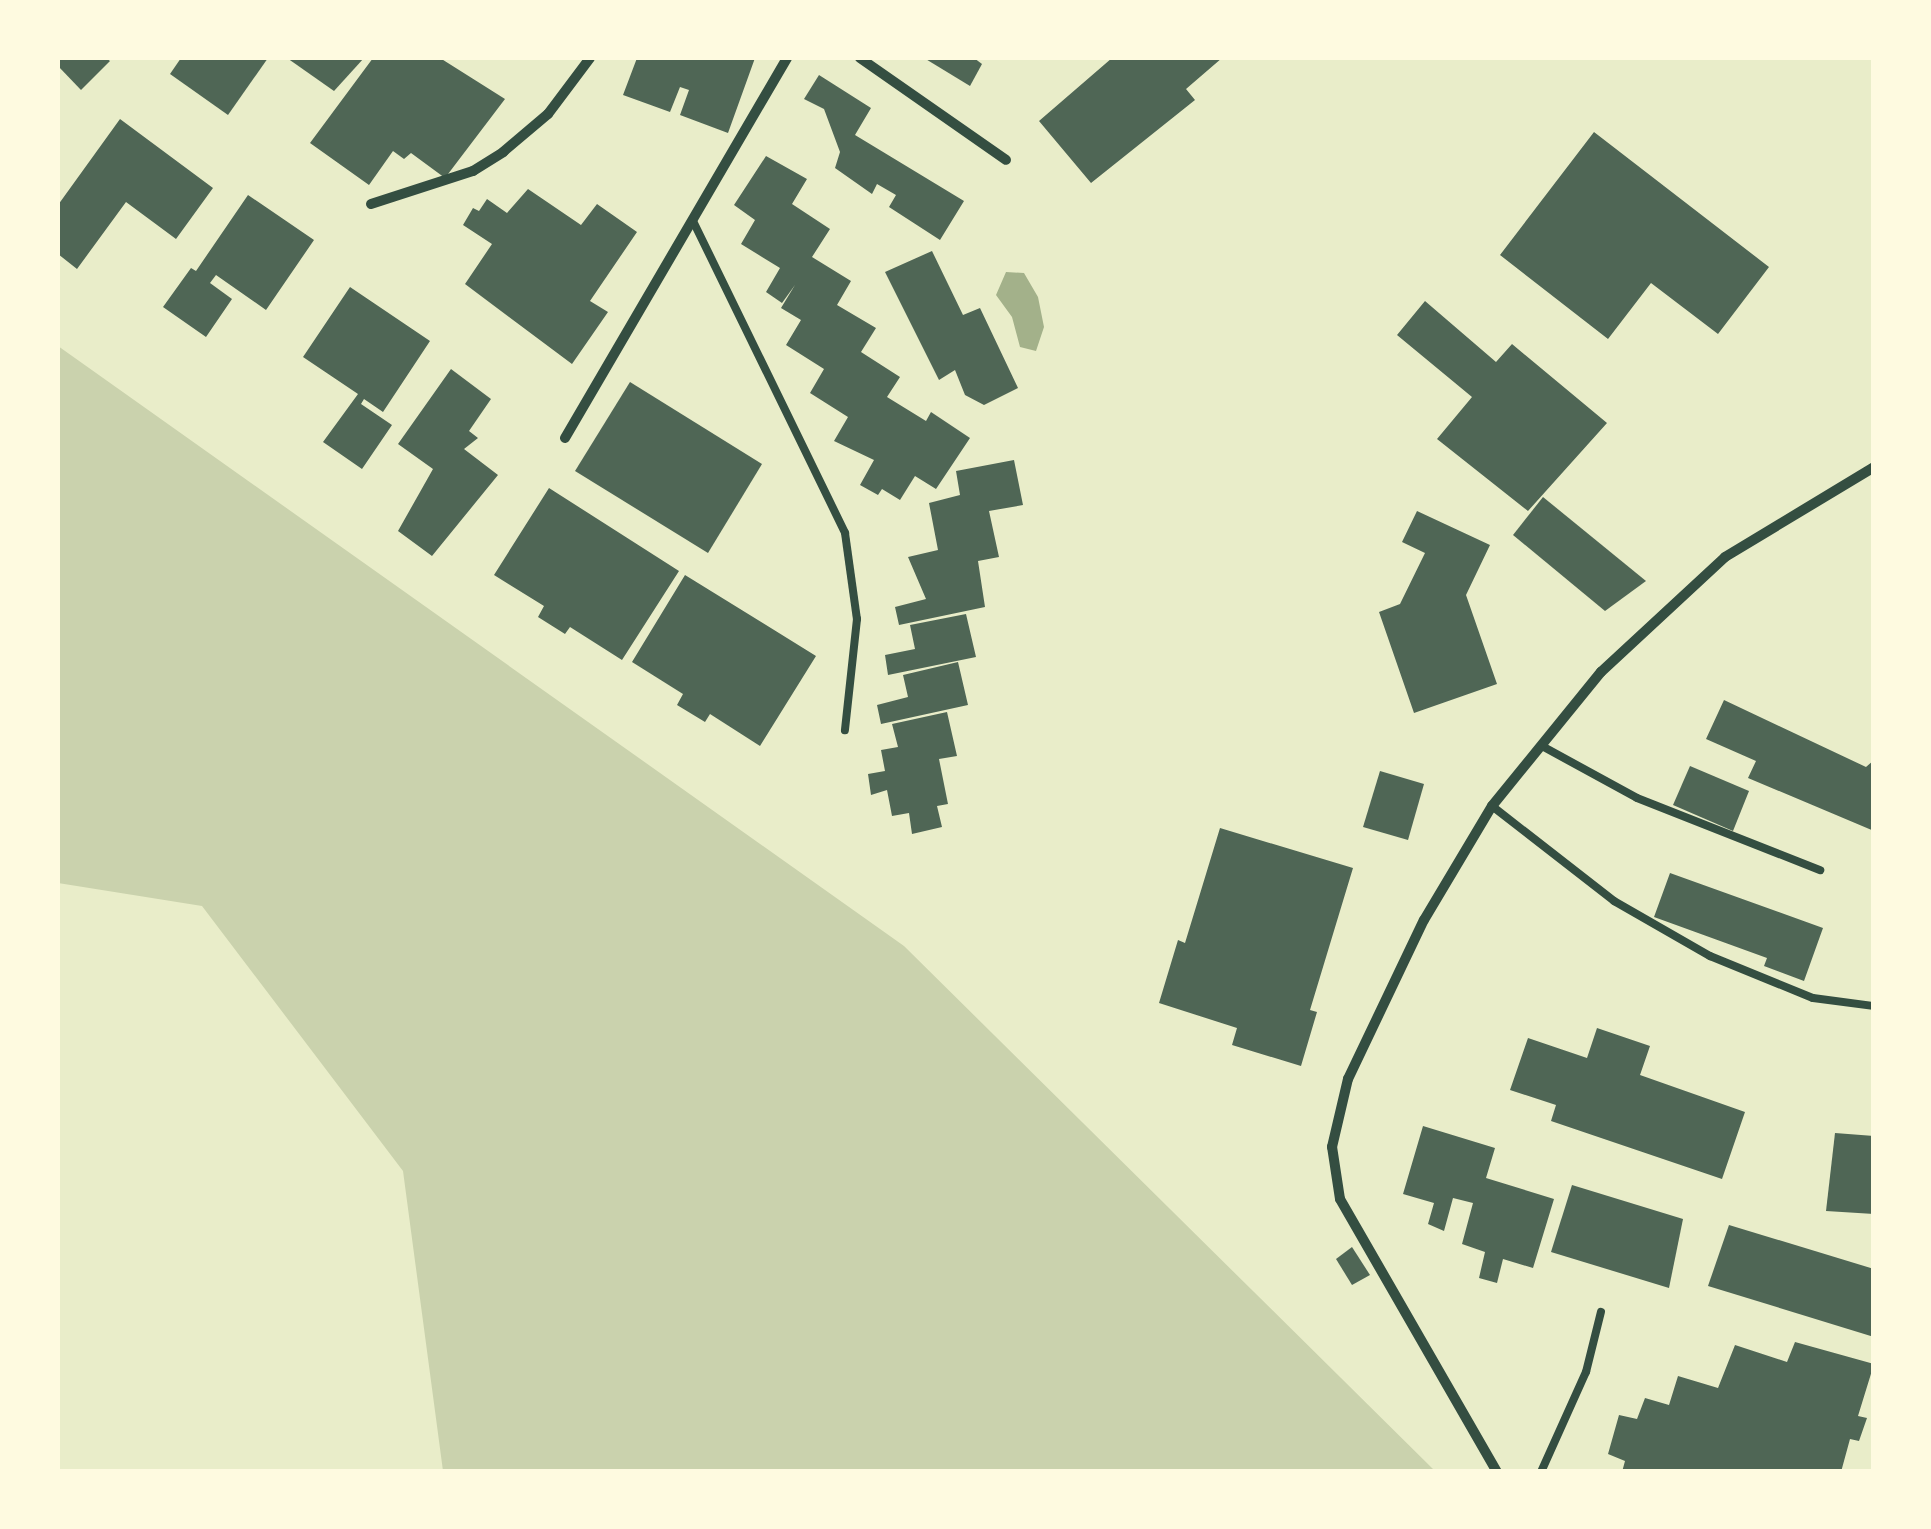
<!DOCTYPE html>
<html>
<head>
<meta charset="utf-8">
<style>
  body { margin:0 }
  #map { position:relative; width:1931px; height:1529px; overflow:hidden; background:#e9edc9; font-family:Literata,serif }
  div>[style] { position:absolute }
  .green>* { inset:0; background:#cad2ad }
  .water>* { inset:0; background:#a3b18a }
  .building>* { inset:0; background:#4f6655 }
  .service>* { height:8px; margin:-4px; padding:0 4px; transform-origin:4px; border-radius:4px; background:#344e41 }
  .minor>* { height:10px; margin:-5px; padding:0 5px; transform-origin:5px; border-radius:5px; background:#344e41 }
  span { translate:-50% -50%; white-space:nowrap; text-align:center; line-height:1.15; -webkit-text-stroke:8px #fefae0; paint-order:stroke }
  .frame { position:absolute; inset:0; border:60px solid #fefae0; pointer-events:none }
</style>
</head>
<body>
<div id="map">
  <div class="green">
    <i style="clip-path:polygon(58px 346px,904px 946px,1435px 1471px,443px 1471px,403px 1171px,202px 906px,58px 883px)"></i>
  </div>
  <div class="water">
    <i style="clip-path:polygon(1006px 272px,1024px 273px,1038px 297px,1044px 327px,1036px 351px,1020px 347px,1012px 317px,996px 295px)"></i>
  </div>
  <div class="building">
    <i style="clip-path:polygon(60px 58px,106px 58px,110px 61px,81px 90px,58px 66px)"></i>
    <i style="clip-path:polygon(181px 58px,268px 58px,228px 115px,170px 74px)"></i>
    <i style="clip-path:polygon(287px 58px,364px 58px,334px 91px)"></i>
    <i style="clip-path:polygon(373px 58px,440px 58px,505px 99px,445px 178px,411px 153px,404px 159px,393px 151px,369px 185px,310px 143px)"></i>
    <i style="clip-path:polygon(637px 58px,755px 58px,728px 133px,680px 115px,689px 90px,680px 87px,670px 112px,623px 95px)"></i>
    <i style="clip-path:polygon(924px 58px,974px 58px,982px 64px,970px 86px)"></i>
    <i style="clip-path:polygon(1112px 58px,1222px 58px,1186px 89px,1195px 100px,1091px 183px,1039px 121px)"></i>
    <i style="clip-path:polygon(819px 75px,871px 108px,855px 135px,964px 201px,940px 240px,889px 207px,896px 195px,877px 184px,872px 194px,835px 168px,840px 152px,824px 109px,804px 99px)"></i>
    <i style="clip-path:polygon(120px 119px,213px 188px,176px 239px,126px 202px,77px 269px,58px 254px,58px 205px)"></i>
    <i style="clip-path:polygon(1594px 132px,1769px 267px,1718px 334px,1651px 283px,1608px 339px,1500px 255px)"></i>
    <i style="clip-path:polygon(766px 156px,807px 179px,792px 204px,830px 229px,812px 257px,851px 281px,837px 305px,876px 328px,861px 352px,900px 377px,887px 397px,926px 421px,931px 412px,970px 438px,936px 489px,915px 476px,900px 500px,882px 489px,878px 495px,860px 485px,874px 460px,834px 441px,848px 417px,810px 393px,824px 369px,786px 345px,801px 320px,781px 308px,795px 285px,782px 303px,766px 292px,780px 268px,741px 244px,755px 220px,734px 205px)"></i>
    <i style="clip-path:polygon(528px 189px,581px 225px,597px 204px,637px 232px,590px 301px,608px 312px,572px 364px,465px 284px,492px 244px,463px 225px,473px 208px,479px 211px,487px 199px,507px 213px)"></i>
    <i style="clip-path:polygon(248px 195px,314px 240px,266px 310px,216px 275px,210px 283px,232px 299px,206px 337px,163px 307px,191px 268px,196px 271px)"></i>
    <i style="clip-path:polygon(932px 251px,963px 315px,980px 308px,1018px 388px,984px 405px,965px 395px,955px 370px,939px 380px,885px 272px)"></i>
    <i style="clip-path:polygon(350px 287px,430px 341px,383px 412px,364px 399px,361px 404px,392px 425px,362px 469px,323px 442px,358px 394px,303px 357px)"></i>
    <i style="clip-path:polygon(1425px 301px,1496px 362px,1512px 344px,1607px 423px,1528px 511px,1437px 439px,1472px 397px,1397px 335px)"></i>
    <i style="clip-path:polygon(451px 369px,491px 399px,469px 431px,478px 438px,464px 449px,498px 475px,432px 556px,398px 531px,433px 469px,398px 444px)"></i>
    <i style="clip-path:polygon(630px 382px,762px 464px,708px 553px,575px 471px)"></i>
    <i style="clip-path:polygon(1014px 460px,1023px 505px,989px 511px,999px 557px,978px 561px,985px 607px,899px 625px,895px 607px,926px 599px,908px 557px,938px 550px,929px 503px,960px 495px,956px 471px)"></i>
    <i style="clip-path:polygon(549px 488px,679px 571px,622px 660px,570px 627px,565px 634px,538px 617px,544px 606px,494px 575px)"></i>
    <i style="clip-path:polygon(1543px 497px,1646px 581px,1605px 611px,1513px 535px)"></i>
    <i style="clip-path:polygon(1417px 511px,1490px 545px,1466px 595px,1497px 684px,1414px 713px,1379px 612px,1400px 604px,1425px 553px,1402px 542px)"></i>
    <i style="clip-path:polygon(685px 575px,816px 656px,760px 746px,710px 714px,705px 722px,677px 705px,683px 694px,632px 662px)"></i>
    <i style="clip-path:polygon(966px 614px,976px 657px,888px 675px,885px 655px,915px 649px,910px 625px)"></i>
    <i style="clip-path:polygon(958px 662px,968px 705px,881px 724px,877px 705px,908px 697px,903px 675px)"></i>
    <i style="clip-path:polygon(1724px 700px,1866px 767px,1874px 760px,1874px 831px,1748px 778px,1756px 761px,1706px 739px)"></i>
    <i style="clip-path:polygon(947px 712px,957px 756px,939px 759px,948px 804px,937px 806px,942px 827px,912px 834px,909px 813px,892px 816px,887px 790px,871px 795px,868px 774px,885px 771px,881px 750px,898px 747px,892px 724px)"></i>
    <i style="clip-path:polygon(1690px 766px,1749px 791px,1733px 831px,1673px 805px)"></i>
    <i style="clip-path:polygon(1380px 771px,1424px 784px,1408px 840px,1363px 827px)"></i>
    <i style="clip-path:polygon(1220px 828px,1353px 868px,1310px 1010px,1317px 1012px,1301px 1066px,1232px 1045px,1237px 1028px,1159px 1003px,1178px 940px,1185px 943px)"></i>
    <i style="clip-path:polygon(1670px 873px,1823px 928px,1804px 981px,1764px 966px,1767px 958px,1654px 917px)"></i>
    <i style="clip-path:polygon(1597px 1028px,1650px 1046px,1640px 1075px,1745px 1112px,1722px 1179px,1551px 1121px,1556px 1105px,1510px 1090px,1528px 1038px,1587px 1058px)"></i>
    <i style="clip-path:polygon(1423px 1126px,1495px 1148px,1486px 1178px,1554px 1199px,1533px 1268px,1503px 1259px,1497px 1283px,1479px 1278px,1485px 1252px,1462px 1244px,1473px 1203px,1453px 1198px,1444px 1231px,1428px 1224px,1434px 1203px,1403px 1194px)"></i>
    <i style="clip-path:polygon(1835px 1133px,1874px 1136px,1874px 1214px,1826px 1211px)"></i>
    <i style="clip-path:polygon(1572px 1185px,1683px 1219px,1669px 1288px,1551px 1252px)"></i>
    <i style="clip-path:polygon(1729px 1225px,1874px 1269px,1874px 1337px,1708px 1286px)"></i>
    <i style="clip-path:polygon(1352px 1247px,1370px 1275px,1352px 1285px,1336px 1259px)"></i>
    <i style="clip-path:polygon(1795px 1342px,1874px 1364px,1858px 1416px,1867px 1418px,1859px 1441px,1850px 1439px,1841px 1472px,1622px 1472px,1625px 1461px,1608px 1454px,1619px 1415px,1637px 1419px,1645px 1398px,1669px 1405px,1678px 1376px,1718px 1388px,1735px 1345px,1787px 1362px)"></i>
  </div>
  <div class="service">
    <i style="left:693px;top:221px;width:347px;rotate:64deg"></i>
    <i style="left:845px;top:533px;width:87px;rotate:82.1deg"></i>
    <i style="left:857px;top:619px;width:112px;rotate:96.2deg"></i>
    <i style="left:1542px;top:746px;width:108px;rotate:28.7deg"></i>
    <i style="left:1637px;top:798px;width:197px;rotate:21.5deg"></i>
    <i style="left:1492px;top:806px;width:155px;rotate:37.9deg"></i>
    <i style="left:1614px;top:901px;width:111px;rotate:29.8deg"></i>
    <i style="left:1710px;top:956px;width:111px;rotate:22.2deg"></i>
    <i style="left:1813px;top:998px;width:62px;rotate:7.5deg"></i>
    <i style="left:1541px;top:1472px;width:110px;rotate:-65.8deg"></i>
    <i style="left:1586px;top:1372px;width:62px;rotate:-76deg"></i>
  </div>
  <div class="minor">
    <i style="left:860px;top:58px;width:178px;rotate:34.9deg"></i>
    <i style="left:371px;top:204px;width:107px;rotate:-17.9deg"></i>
    <i style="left:473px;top:171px;width:36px;rotate:-32deg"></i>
    <i style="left:503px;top:152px;width:59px;rotate:-40.2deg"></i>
    <i style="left:548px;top:114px;width:70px;rotate:-53.1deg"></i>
    <i style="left:565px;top:438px;width:440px;rotate:-59.7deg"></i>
    <i style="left:1497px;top:1472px;width:315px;rotate:-119.9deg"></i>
    <i style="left:1340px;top:1199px;width:53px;rotate:-98.7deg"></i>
    <i style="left:1332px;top:1147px;width:70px;rotate:-76.8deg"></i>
    <i style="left:1348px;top:1079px;width:176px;rotate:-64.5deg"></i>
    <i style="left:1424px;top:920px;width:133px;rotate:-59.2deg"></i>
    <i style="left:1492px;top:806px;width:173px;rotate:-50.9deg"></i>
    <i style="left:1601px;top:672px;width:169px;rotate:-42.8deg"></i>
    <i style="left:1725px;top:557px;width:174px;rotate:-31.1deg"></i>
  </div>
  <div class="frame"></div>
</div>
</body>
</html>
